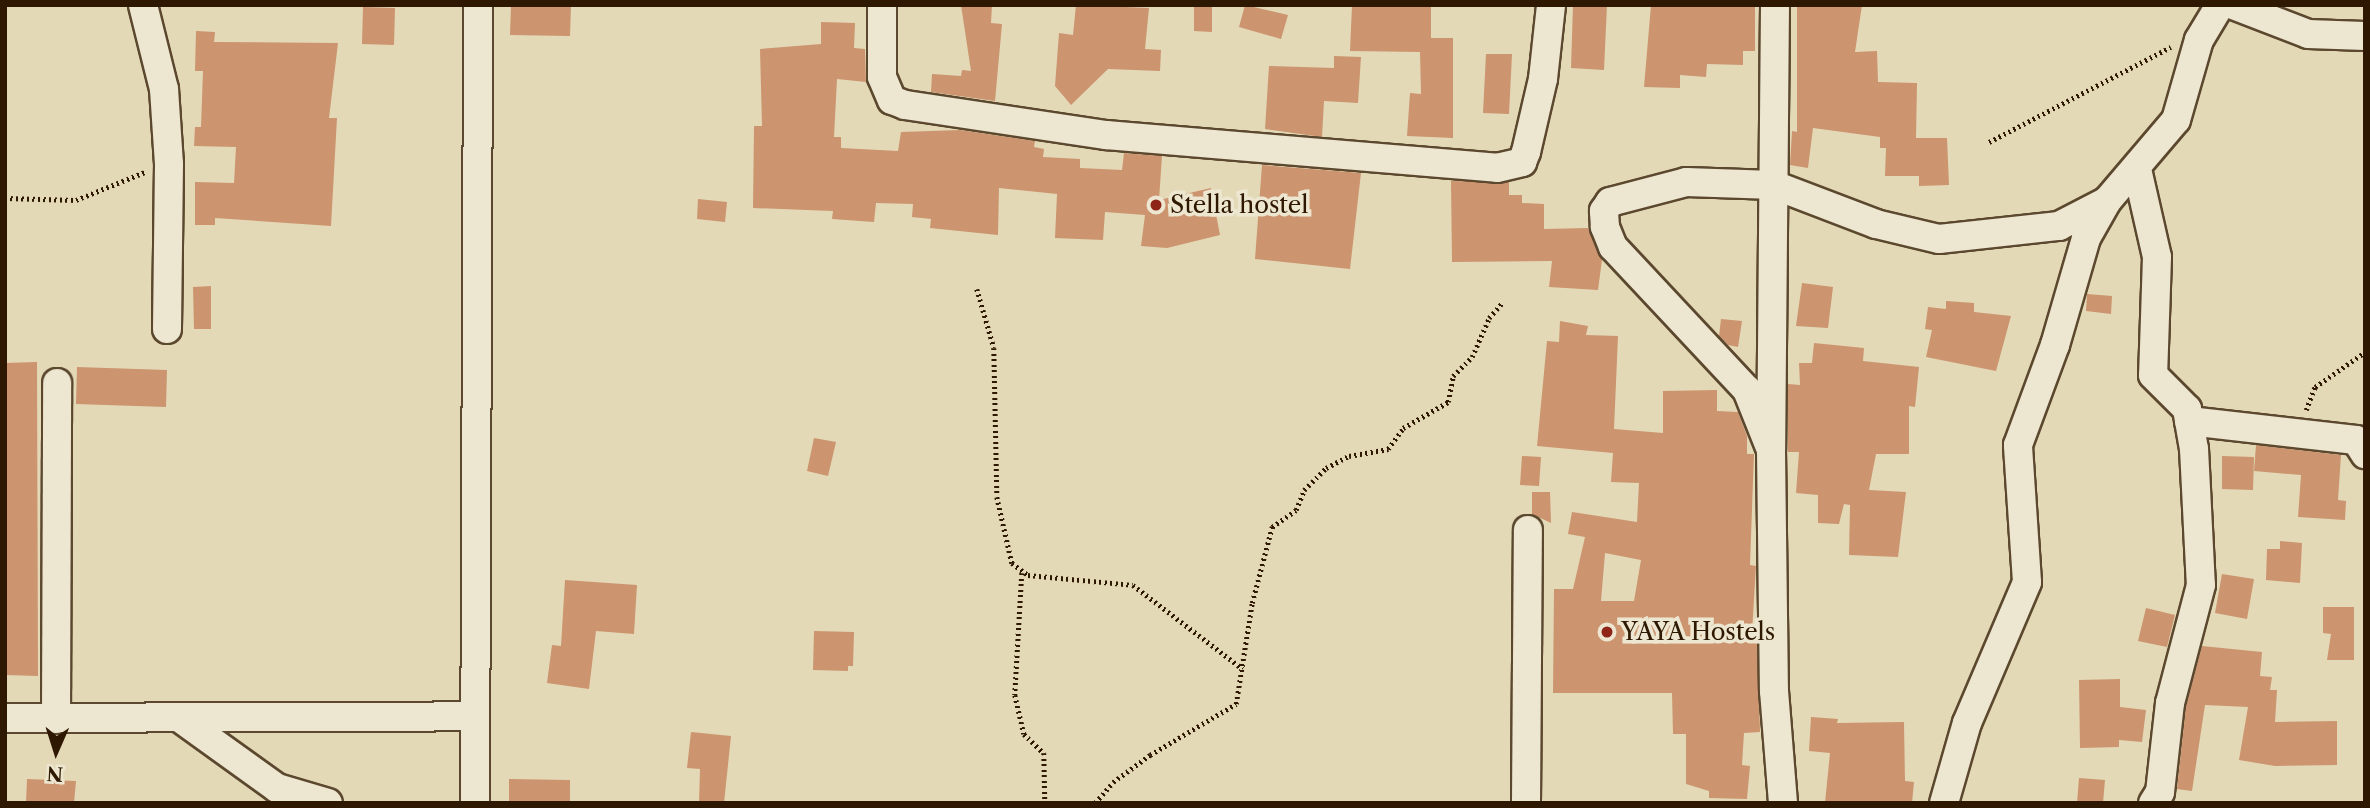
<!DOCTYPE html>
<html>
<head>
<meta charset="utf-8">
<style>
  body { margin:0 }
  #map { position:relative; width:2370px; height:808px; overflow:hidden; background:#e3d9b7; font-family:"Libre Caslon Text",serif }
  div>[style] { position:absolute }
  .building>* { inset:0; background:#cc946f }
  .path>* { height:4.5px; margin-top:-2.25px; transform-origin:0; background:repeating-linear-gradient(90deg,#2e1801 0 2px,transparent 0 5.5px) }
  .roads { filter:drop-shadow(2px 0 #5b482e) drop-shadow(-2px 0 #5b482e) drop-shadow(0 2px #5b482e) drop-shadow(0 -2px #5b482e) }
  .minor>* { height:28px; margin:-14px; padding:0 14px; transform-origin:14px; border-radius:14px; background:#ede6d0 }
  .dots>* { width:19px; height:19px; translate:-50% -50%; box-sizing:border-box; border:4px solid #ede6d0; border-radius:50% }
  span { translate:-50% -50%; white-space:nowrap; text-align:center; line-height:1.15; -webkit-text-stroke:7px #ede6d0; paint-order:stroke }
  .poi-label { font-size:24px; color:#2e1801 }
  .left { translate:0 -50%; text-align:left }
  .frame { position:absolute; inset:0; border:7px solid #2e1801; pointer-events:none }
  .north { position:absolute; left:21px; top:717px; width:70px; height:70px; -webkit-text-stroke:5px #ede6d0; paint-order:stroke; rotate:183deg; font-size:19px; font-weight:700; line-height:28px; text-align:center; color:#2e1801 }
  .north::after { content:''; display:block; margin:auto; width:24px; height:32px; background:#2e1801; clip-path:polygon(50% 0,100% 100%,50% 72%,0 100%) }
</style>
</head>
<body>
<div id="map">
  <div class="building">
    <i style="clip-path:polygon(511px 5px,571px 5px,570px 36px,510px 35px)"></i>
    <i style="clip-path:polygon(961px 5px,992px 5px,991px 23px,1002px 24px,995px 101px,931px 92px,932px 74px,961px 76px,962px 70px,971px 71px)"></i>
    <i style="clip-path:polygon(1076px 5px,1149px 8px,1145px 49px,1161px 50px,1160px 71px,1108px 69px,1071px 105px,1055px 86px,1059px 33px,1073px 35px)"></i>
    <i style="clip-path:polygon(1245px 5px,1288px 15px,1281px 39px,1239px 27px)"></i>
    <i style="clip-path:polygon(1352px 5px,1431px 5px,1431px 38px,1453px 38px,1453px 138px,1407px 136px,1410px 93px,1421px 94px,1420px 52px,1350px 51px)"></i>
    <i style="clip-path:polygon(1573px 5px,1607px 5px,1604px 70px,1571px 68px)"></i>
    <i style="clip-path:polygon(1651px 5px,1755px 5px,1755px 51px,1743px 51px,1743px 65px,1707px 64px,1706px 77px,1680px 75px,1680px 88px,1644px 87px)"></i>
    <i style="clip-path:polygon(1797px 5px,1862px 5px,1855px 52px,1877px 51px,1878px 82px,1917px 83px,1916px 138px,1947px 138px,1949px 185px,1919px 186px,1919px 176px,1885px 176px,1886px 148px,1880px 148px,1880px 137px,1813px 128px,1808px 168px,1790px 165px,1792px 131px,1797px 132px)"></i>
    <i style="clip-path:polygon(363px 7px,395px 8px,394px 45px,362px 44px)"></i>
    <i style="clip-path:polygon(1194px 7px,1212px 7px,1212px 32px,1194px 31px)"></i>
    <i style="clip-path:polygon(821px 22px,855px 23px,854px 48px,865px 49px,866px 82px,837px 79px,834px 137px,841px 137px,841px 148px,898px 151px,901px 132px,960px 130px,1035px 141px,1034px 147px,1044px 149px,1043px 157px,1080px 159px,1080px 168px,1122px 170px,1124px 153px,1162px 156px,1159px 200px,1211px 188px,1220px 235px,1167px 248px,1141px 246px,1145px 215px,1105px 212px,1103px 240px,1055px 238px,1057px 194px,999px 188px,998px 235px,930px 228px,931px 219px,912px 217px,913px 204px,876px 203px,874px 222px,832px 219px,833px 211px,753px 208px,754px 126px,762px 126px,760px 49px,821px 44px)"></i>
    <i style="clip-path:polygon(196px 31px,215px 32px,214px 42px,338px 43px,329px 118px,337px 118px,331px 226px,215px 218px,215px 225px,195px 225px,195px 182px,234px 183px,236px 147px,194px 146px,195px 127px,201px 127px,203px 71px,195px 71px)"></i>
    <i style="clip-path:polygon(1486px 54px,1512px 54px,1509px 114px,1483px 113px)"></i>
    <i style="clip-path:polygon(1334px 56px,1361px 57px,1358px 103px,1324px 101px,1322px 137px,1265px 129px,1269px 66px,1334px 68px)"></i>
    <i style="clip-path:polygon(1262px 165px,1361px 173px,1350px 269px,1255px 259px)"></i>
    <i style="clip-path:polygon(1451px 181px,1509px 182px,1509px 195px,1522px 195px,1522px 203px,1544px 204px,1544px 229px,1588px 228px,1602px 260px,1598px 290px,1549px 287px,1552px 261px,1452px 262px)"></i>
    <i style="clip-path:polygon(698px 199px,727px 202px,725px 222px,697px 219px)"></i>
    <i style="clip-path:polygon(1802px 283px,1833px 287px,1828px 328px,1796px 326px)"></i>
    <i style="clip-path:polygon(211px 286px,211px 329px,194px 329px,193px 287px)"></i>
    <i style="clip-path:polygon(2087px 294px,2112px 296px,2111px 314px,2086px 311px)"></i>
    <i style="clip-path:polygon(1946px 301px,1974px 303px,1974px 312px,2011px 316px,1996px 371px,1926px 357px,1932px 330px,1925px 329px,1928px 307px,1946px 309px)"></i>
    <i style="clip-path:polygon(1721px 319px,1742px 321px,1738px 347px,1728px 345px,1719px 336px)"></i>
    <i style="clip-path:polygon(evenodd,1560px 321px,1588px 326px,1586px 335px,1618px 336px,1614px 429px,1663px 433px,1663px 391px,1717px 390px,1717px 411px,1738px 412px,1747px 436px,1747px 454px,1754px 454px,1750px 565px,1756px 566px,1752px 632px,1757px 632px,1760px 732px,1744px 733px,1742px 765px,1750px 766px,1747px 799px,1709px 798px,1709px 791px,1686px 784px,1686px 734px,1673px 734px,1672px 693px,1553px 693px,1554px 589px,1573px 589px,1585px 537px,1568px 534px,1572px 512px,1637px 522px,1639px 483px,1611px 482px,1613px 453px,1537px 446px,1547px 341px,1559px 342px,1560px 321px,1605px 553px,1641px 560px,1634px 601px,1601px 601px,1605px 553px)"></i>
    <i style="clip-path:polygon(1814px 343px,1864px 348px,1863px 361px,1919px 367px,1915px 407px,1909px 406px,1909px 454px,1876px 454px,1869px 490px,1906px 492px,1898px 557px,1849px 555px,1850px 505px,1844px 504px,1839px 524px,1818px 523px,1818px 495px,1796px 493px,1799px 452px,1788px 452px,1788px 384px,1800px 385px,1799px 363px,1812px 363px)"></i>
    <i style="clip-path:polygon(37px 362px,38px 676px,5px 675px,5px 363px)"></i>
    <i style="clip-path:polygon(77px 367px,167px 370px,166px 407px,76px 404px)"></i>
    <i style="clip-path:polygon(814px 438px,836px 442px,828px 476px,807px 471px)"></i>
    <i style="clip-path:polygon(2256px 445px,2341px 455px,2338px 500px,2346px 501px,2345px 520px,2298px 517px,2301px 475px,2254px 471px)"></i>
    <i style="clip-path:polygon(1522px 456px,1541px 457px,1539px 486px,1520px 485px)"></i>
    <i style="clip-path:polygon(2222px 456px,2254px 457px,2253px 490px,2222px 489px)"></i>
    <i style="clip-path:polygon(1532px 492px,1550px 492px,1551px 523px,1532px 514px)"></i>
    <i style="clip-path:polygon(2280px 541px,2302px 543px,2300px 583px,2266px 580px,2267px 549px,2280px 549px)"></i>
    <i style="clip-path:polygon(2222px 574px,2254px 579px,2247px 619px,2215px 613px)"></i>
    <i style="clip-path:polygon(565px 580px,637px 585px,634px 634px,596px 631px,589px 689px,547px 683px,552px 645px,561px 646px)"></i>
    <i style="clip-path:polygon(2323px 607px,2354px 607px,2354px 660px,2327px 660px,2331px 634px,2323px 633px)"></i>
    <i style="clip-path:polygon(2146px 608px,2175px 615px,2167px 647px,2138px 641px)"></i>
    <i style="clip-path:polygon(814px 631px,854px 632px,853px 666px,848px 666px,848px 671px,813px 670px)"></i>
    <i style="clip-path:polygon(2202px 646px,2262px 652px,2260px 676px,2272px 677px,2270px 690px,2277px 690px,2275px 722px,2337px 721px,2337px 765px,2275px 766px,2239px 760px,2248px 707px,2205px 705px,2192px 791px,2177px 789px,2186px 706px)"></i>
    <i style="clip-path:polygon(2120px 679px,2120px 707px,2146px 710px,2142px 742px,2119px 740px,2119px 747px,2080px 748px,2079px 680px)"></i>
    <i style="clip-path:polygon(1811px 717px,1838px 719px,1837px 723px,1904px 722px,1905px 781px,1914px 782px,1912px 803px,1825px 803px,1830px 753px,1809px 751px)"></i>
    <i style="clip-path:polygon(691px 732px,731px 736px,724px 803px,699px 803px,700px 769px,687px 768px)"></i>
    <i style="clip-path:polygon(2079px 778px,2105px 780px,2103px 803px,2077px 803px)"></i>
    <i style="clip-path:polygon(27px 779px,76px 781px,74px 803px,26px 803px)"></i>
    <i style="clip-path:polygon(509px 779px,570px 780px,570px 803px,509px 803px)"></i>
  </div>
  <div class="path">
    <i style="left:1989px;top:142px;width:205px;rotate:-27.6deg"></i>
    <i style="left:5px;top:198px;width:71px;rotate:1.6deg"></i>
    <i style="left:76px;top:200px;width:74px;rotate:-22.1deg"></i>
    <i style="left:977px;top:289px;width:61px;rotate:73.9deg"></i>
    <i style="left:994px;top:348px;width:149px;rotate:88.8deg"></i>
    <i style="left:997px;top:497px;width:68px;rotate:77.2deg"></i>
    <i style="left:1012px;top:563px;width:20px;rotate:37deg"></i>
    <i style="left:1028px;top:575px;width:105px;rotate:5.4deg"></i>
    <i style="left:1133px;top:585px;width:138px;rotate:37.4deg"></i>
    <i style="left:2306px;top:410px;width:25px;rotate:-69deg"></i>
    <i style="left:2315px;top:387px;width:61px;rotate:-35deg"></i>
    <i style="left:1022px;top:573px;width:122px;rotate:93.3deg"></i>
    <i style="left:1015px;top:695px;width:40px;rotate:77deg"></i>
    <i style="left:1024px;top:734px;width:28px;rotate:44deg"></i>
    <i style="left:1044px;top:753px;width:48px;rotate:88.8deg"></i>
    <i style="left:1026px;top:803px;width:47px"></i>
    <i style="left:1095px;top:803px;width:28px;rotate:-49deg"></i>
    <i style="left:1113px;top:782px;width:46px;rotate:-36.1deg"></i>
    <i style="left:1150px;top:755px;width:100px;rotate:-30.7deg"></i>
    <i style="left:1236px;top:704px;width:102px;rotate:-81deg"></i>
    <i style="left:1252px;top:603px;width:79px;rotate:-75.3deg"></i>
    <i style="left:1272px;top:527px;width:29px;rotate:-35deg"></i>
    <i style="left:1296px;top:510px;width:22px;rotate:-68deg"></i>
    <i style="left:1304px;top:490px;width:31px;rotate:-45deg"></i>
    <i style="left:1326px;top:468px;width:26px;rotate:-28deg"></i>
    <i style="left:1349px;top:456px;width:40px;rotate:-10deg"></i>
    <i style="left:1388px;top:449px;width:26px;rotate:-54deg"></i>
    <i style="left:1403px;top:428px;width:52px;rotate:-30deg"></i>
    <i style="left:1448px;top:402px;width:26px;rotate:-79deg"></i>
    <i style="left:1453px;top:376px;width:27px;rotate:-45deg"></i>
    <i style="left:1472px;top:357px;width:43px;rotate:-66.4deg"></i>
    <i style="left:1489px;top:318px;width:21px;rotate:-49deg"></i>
  </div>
  <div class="roads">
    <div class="minor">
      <i style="left:143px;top:5px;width:87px;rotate:76deg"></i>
      <i style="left:164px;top:89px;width:75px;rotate:86.2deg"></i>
      <i style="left:169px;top:164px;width:165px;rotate:90.7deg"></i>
      <i style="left:882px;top:5px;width:72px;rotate:90deg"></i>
      <i style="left:882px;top:77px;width:25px;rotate:67deg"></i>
      <i style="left:892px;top:100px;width:14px;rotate:21deg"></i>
      <i style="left:905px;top:105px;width:203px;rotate:8.5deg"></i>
      <i style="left:1106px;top:135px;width:392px;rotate:4.8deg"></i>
      <i style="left:1497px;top:168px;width:26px;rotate:-13deg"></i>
      <i style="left:1522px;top:162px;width:11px;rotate:-68deg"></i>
      <i style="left:1526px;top:152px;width:75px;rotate:-76.9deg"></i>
      <i style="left:1543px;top:79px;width:74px;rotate:-83.8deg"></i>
      <i style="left:1775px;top:5px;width:445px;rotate:90.5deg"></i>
      <i style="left:1771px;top:450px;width:241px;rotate:89.3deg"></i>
      <i style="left:1774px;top:691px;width:112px;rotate:85.4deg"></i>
      <i style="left:2233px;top:5px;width:80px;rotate:21.1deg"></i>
      <i style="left:2308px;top:34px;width:57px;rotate:2deg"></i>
      <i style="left:2137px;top:169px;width:90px;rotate:77.2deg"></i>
      <i style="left:2157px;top:257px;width:118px;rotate:91.9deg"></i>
      <i style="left:2153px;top:375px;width:48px;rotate:45deg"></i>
      <i style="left:2187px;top:409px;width:41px;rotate:80.1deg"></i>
      <i style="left:2194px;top:449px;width:136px;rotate:87.1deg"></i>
      <i style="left:2201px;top:585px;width:122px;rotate:104.7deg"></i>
      <i style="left:2170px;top:703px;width:90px;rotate:96.4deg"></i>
      <i style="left:2160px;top:792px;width:13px;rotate:122deg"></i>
      <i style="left:2189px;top:421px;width:168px;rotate:6.5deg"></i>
      <i style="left:2356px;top:440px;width:17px;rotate:57deg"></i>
      <i style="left:1771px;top:450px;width:65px;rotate:-111.8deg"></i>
      <i style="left:1747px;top:390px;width:196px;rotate:-133.1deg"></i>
      <i style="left:1613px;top:247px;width:22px;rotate:-112deg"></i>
      <i style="left:1605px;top:227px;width:16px;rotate:-94deg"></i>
      <i style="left:1604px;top:211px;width:11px;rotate:-56deg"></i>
      <i style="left:1610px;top:202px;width:79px;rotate:-14.7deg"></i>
      <i style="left:1686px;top:182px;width:88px;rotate:2deg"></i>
      <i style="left:1774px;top:185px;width:109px;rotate:20.9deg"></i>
      <i style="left:1876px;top:224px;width:65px;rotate:13.4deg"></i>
      <i style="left:1939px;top:239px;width:121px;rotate:-6.2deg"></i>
      <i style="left:2059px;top:226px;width:54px;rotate:-27.5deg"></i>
      <i style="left:5px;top:718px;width:469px;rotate:-0.2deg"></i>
      <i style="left:56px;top:719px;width:336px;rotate:-89.8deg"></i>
      <i style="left:181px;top:719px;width:118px;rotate:35.7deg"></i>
      <i style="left:277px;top:788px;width:53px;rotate:16.4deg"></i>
      <i style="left:475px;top:803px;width:798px;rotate:-89.78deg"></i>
      <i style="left:1526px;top:803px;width:273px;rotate:-89.6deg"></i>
      <i style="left:1944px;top:803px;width:83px;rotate:-74deg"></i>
      <i style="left:1967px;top:723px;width:153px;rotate:-66.9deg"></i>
      <i style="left:2027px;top:582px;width:137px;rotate:-93.8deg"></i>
      <i style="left:2018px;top:445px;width:107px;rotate:-69.7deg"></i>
      <i style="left:2055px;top:345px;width:111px;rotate:-73.8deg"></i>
      <i style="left:2086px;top:238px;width:43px;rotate:-60.4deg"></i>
      <i style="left:2107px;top:201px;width:106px;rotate:-49.6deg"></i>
      <i style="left:2176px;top:120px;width:83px;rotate:-74deg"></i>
      <i style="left:2199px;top:40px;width:41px;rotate:-59deg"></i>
    </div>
  </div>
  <div class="dots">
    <i style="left:1156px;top:205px;background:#8f2418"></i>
    <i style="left:1607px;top:632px;background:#8f2418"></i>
  </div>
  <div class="poi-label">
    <span class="left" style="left:1170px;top:205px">Stella hostel</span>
    <span class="left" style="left:1621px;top:632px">YAYA Hostels</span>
  </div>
  <div class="frame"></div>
  <div class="north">N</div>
</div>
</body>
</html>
